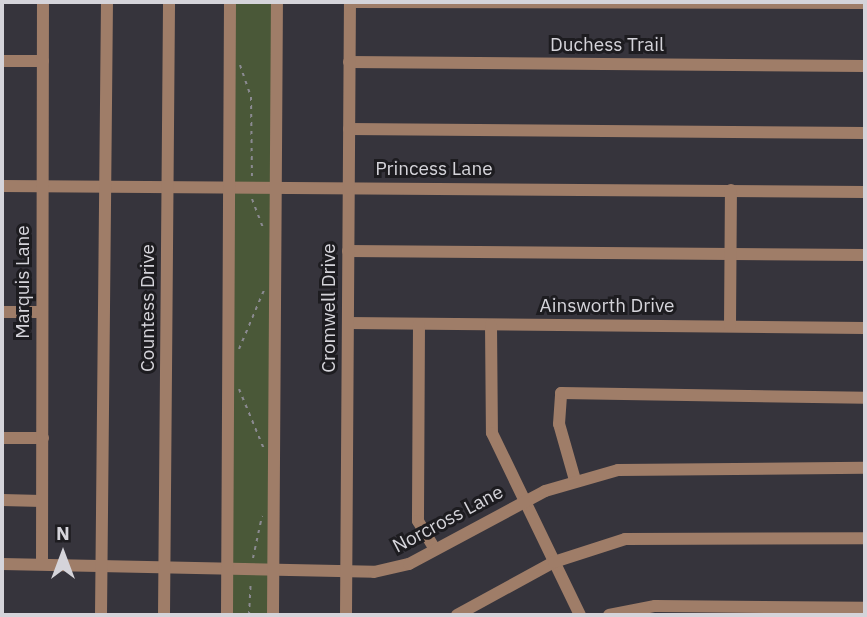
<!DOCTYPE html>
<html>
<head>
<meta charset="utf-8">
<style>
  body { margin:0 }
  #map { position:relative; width:867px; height:617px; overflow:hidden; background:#36343c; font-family:"IBM Plex Sans",sans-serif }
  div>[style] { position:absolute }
  .green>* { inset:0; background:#4a5838 }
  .path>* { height:2px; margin-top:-1px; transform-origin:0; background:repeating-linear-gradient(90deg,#8b8a91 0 3.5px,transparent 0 8.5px) }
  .minor>* { height:12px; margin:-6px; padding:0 6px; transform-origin:6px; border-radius:6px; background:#9f7d68 }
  span { translate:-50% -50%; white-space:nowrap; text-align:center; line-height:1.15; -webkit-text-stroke:6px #1d1c20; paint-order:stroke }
  .street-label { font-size:19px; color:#d5d4da }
  .frame { position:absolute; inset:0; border:4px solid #d5d4da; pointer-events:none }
  .north { position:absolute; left:28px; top:519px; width:70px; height:70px; -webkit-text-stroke:5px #1d1c20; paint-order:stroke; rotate:0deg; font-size:19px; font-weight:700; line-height:28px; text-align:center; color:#d5d4da }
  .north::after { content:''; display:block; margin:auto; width:24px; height:32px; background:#d5d4da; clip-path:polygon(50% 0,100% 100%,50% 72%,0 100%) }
</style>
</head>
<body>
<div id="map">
  <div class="green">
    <i style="clip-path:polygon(231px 2px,280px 2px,276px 615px,227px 615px)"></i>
  </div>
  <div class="path">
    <i style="left:240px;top:65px;width:34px;rotate:71deg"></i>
    <i style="left:251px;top:97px;width:79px;rotate:89.3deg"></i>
    <i style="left:252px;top:199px;width:33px;rotate:69deg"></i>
    <i style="left:239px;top:349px;width:64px;rotate:-67deg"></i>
    <i style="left:239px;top:389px;width:65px;rotate:67.4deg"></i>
    <i style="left:253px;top:558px;width:43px;rotate:-77.9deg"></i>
    <i style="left:249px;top:615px;width:34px;rotate:-87deg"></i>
  </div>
  <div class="minor">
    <i style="left:350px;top:2px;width:515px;rotate:0.11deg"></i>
    <i style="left:2px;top:61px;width:41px"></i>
    <i style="left:349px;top:62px;width:516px;rotate:0.44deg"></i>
    <i style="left:349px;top:129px;width:516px;rotate:0.44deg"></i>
    <i style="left:2px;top:186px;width:863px;rotate:0.4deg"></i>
    <i style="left:348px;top:251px;width:517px;rotate:0.44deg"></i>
    <i style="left:2px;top:312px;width:39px"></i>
    <i style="left:348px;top:323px;width:517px;rotate:0.55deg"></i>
    <i style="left:419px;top:324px;width:197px;rotate:90.3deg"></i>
    <i style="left:418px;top:521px;width:33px;rotate:59deg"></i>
    <i style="left:491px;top:325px;width:108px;rotate:89.5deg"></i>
    <i style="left:492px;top:433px;width:202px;rotate:64.2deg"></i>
    <i style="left:730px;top:326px;width:136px;rotate:-89.6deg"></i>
    <i style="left:2px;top:438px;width:41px"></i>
    <i style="left:575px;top:480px;width:58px;rotate:-105.9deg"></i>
    <i style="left:559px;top:424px;width:31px;rotate:-86deg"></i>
    <i style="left:561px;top:393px;width:304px;rotate:0.9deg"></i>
    <i style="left:2px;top:500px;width:40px;rotate:1.4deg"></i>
    <i style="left:42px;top:563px;width:561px;rotate:-89.9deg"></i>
    <i style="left:2px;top:564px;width:372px;rotate:1.2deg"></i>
    <i style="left:374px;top:572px;width:36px;rotate:-13deg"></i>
    <i style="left:409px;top:564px;width:154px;rotate:-28.2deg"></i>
    <i style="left:545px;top:491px;width:76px;rotate:-16deg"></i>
    <i style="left:618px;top:470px;width:247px;rotate:-0.5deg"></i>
    <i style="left:101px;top:615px;width:613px;rotate:-89.44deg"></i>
    <i style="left:164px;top:615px;width:613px;rotate:-89.53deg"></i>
    <i style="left:227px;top:615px;width:613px;rotate:-89.72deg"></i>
    <i style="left:273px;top:615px;width:613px;rotate:-89.63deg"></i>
    <i style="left:346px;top:615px;width:613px;rotate:-89.63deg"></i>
    <i style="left:457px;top:615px;width:111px;rotate:-28.7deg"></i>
    <i style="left:554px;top:562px;width:75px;rotate:-17.9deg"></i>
    <i style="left:625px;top:539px;width:240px;rotate:-0.2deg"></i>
    <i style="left:609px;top:615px;width:47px;rotate:-11.1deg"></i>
    <i style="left:655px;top:606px;width:210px;rotate:0.5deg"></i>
  </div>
  <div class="street-label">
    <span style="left:607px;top:45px">Duchess Trail</span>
    <span style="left:434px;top:169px">Princess Lane</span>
    <span style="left:23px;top:282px;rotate:-90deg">Marquis Lane</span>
    <span style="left:607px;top:306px">Ainsworth Drive</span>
    <span style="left:148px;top:308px;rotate:-90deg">Countess Drive</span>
    <span style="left:329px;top:308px;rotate:-90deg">Cromwell Drive</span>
    <span style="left:448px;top:519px;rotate:-28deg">Norcross Lane</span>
  </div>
  <div class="frame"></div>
  <div class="north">N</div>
</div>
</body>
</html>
